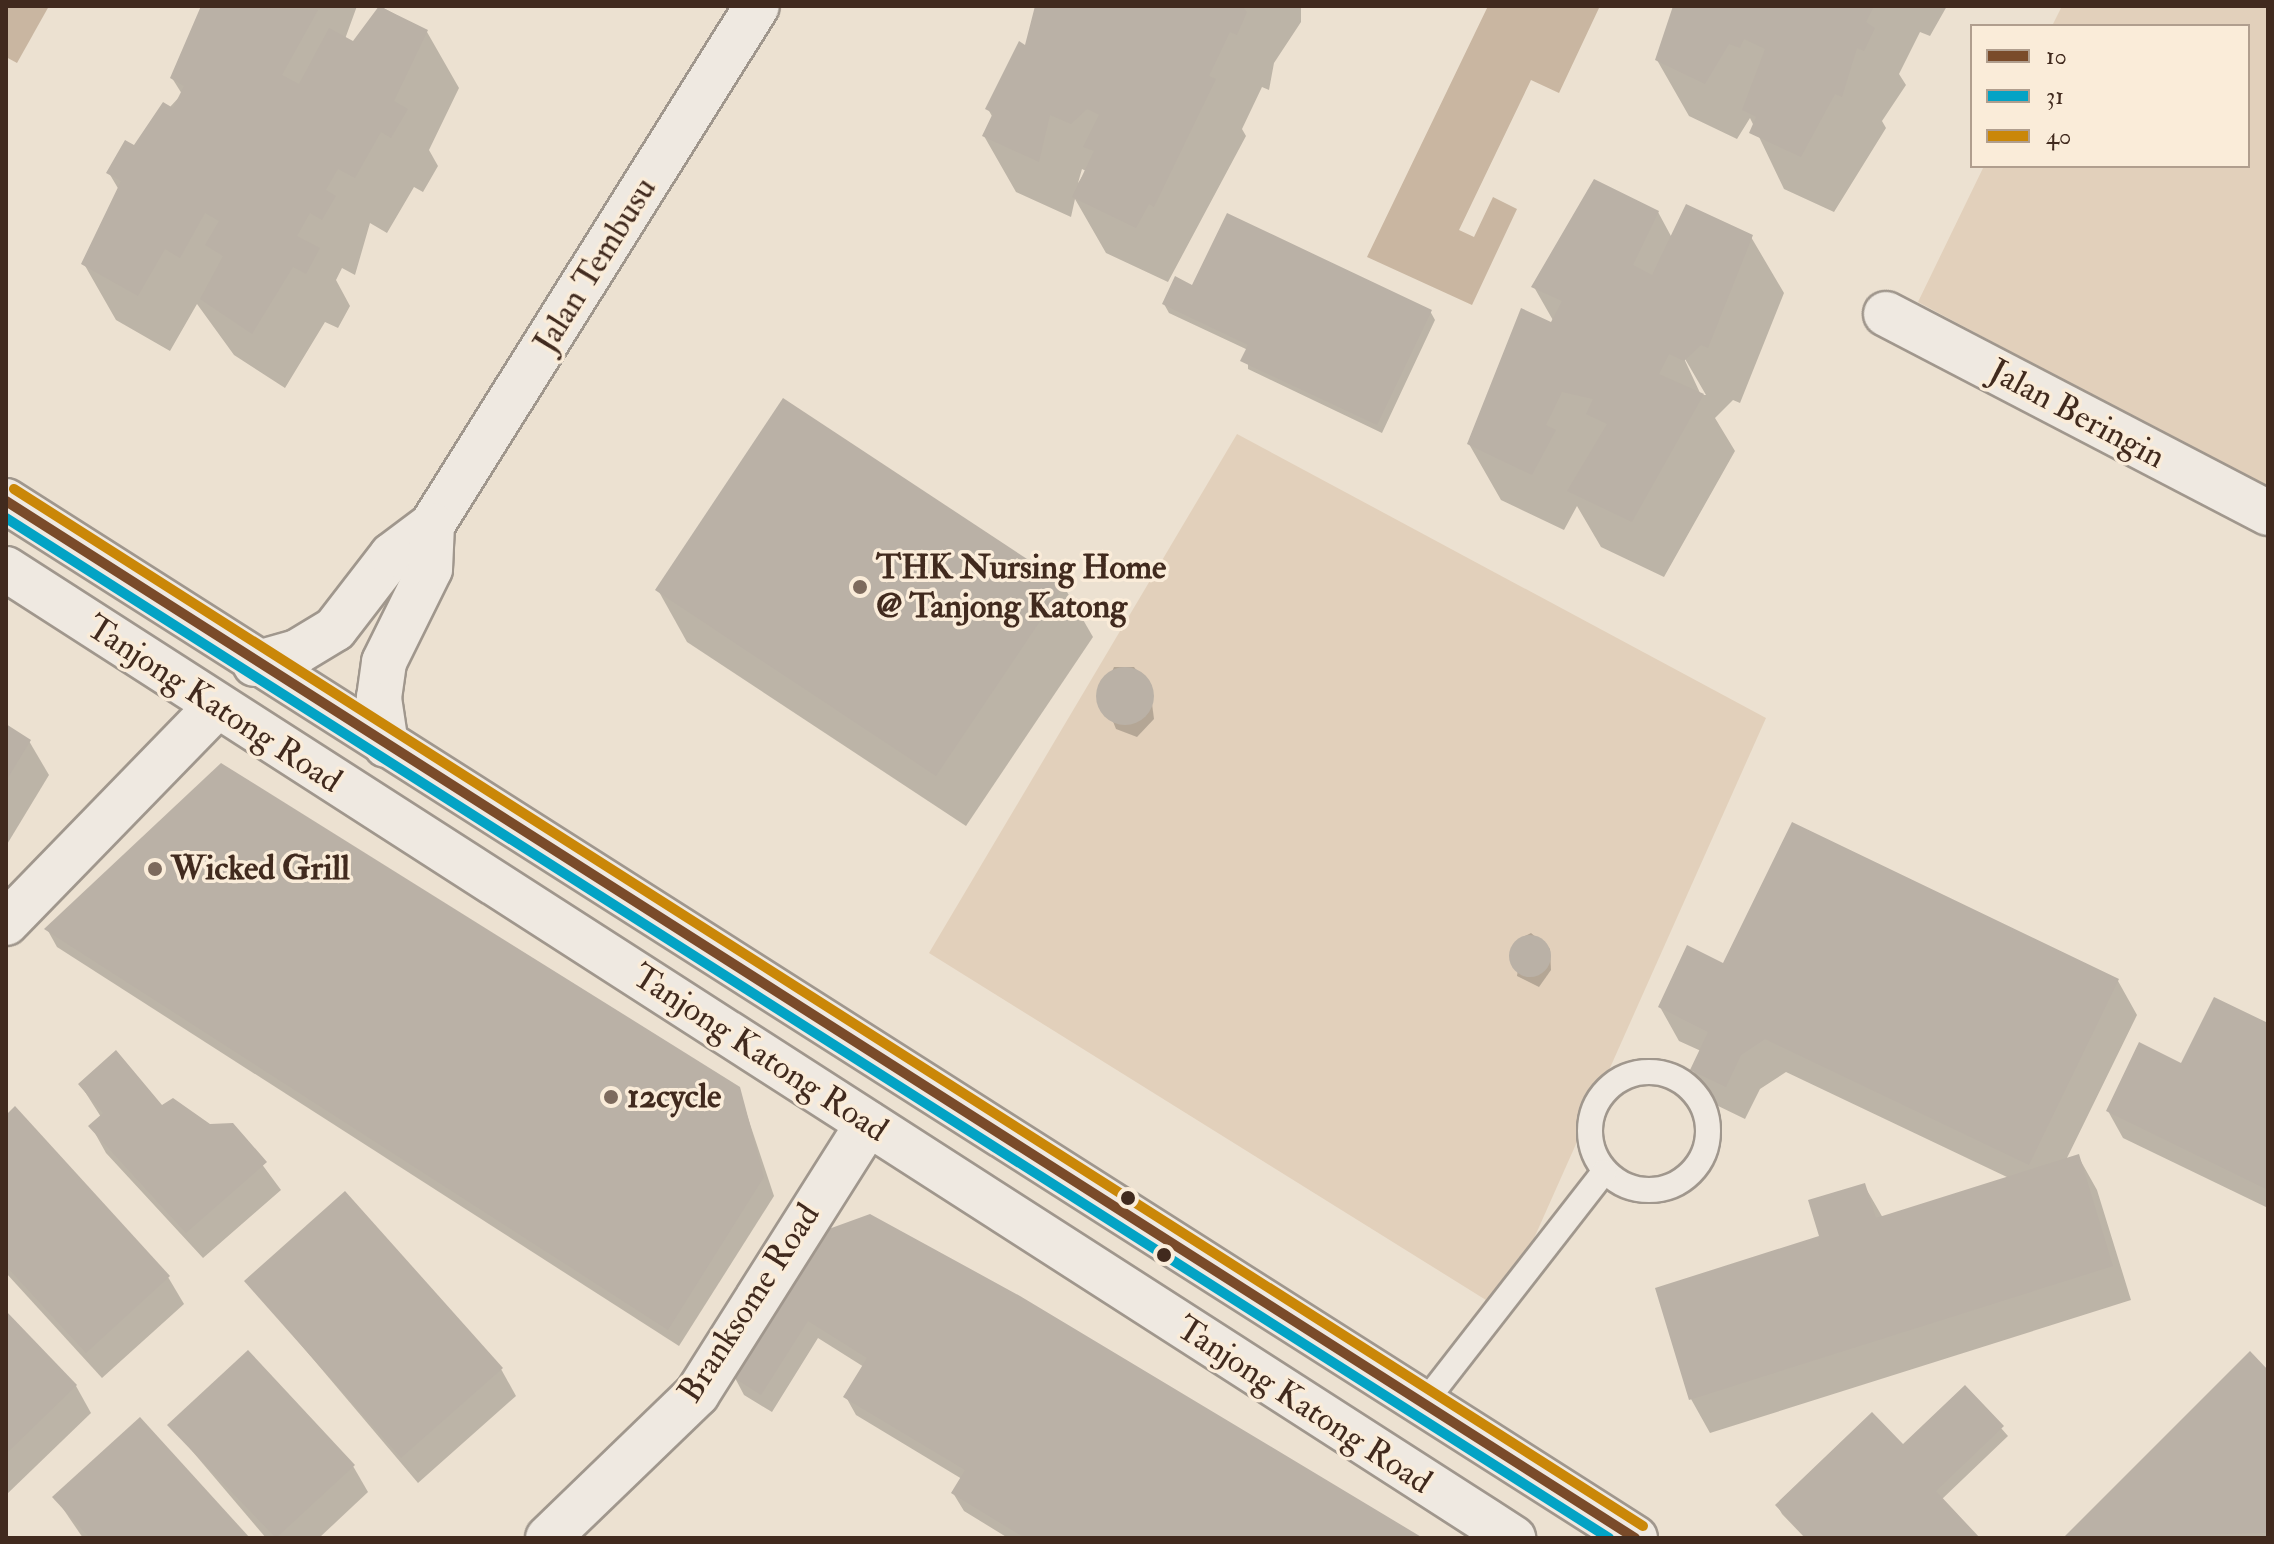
<!DOCTYPE html>
<html>
<head>
<meta charset="utf-8">
<style>
  body { margin:0 }
  #map { position:relative; width:2274px; height:1544px; overflow:hidden; background:#ece1d1; font-family:"IM FELL Double Pica",serif }
  div>[style] { position:absolute }
  .green>* { inset:0; background:#e2d0bb }
  .water>* { inset:0; background:#c9b6a1 }
  .shadow>* { inset:0; background:#0003 }
  .building>* { inset:0; background:#bab1a6 }
  .round { border-radius:50% }
  .roads { filter:drop-shadow(2px 0 #a0978d) drop-shadow(-2px 0 #a0978d) drop-shadow(0 2px #a0978d) drop-shadow(0 -2px #a0978d) }
  .lane>* { height:24px; margin:-12px; padding:0 12px; transform-origin:12px; border-radius:12px; background:#efe9e1 }
  .lane>.ring { margin:-12px; padding:0; box-sizing:content-box; background:none; border:24px solid #efe9e1; border-radius:50% }
  .street>* { height:44px; margin:-22px; padding:0 22px; transform-origin:22px; border-radius:22px; background:#efe9e1 }
  .secondary>* { height:44px; margin:-22px; padding:0 22px; transform-origin:22px; border-radius:22px; background:#efe9e1 }
  .bus-1>* { height:10px; margin:-5px; padding:0 5px; transform-origin:5px; border-radius:5px; background:#7a4b2a }
  .bus-2>* { height:10px; margin:-5px; padding:0 5px; transform-origin:5px; border-radius:5px; background:#03a3c5 }
  .bus-3>* { height:10px; margin:-5px; padding:0 5px; transform-origin:5px; border-radius:5px; background:#ca8708 }
  .dots>* { width:22px; height:22px; translate:-50% -50%; box-sizing:border-box; border:4px solid #faecd9; border-radius:50% }
  span { translate:-50% -50%; white-space:nowrap; text-align:center; line-height:1.15; -webkit-text-stroke:7px #faecd9; paint-order:stroke }
  .street-label { font-size:34px; color:#412a1e }
  .poi-label { font-size:34px; color:#412a1e; font-weight:700 }
  .left { translate:0 -50%; text-align:left }
  .frame { position:absolute; inset:0; border:8px solid #412a1e; pointer-events:none }
  .legend { position:absolute; left:1970px; top:24px; width:280px; height:144px; box-sizing:border-box; background:#faecd9; border:2px solid #b09e8e; margin:0; padding:10px 14px; list-style:none; font-size:24px; color:#412a1e }
  .legend li { display:flex; align-items:center; gap:16px; height:40px }
  .legend b { width:40px; border:2px solid #b09e8e }
</style>
</head>
<body>
<div id="map">
  <div class="green">
    <i style="clip-path:polygon(2062px 6px,2268px 6px,2268px 489px,1918px 302px,1984px 166px,2248px 166px,2248px 26px,2052px 26px)"></i>
    <i style="clip-path:polygon(1237px 434px,1766px 718px,1502px 1310px,929px 953px)"></i>
  </div>
  <div class="water">
    <i style="clip-path:polygon(6px 6px,49px 6px,17px 63px,6px 57px)"></i>
    <i style="clip-path:polygon(1488px 6px,1599px 8px,1559px 93px,1531px 80px,1459px 230px,1474px 237px,1493px 197px,1517px 209px,1472px 305px,1367px 257px)"></i>
  </div>
  <div class="shadow">
    <i style="clip-path:polygon(203px 6px,357px 6px,345px 39px,354px 44px,380px 6px,427px 32px,459px 88px,429px 150px,438px 166px,423px 192px,414px 187px,387px 233px,370px 223px,355px 275px,342px 268px,336px 280px,350px 306px,338px 328px,325px 322px,285px 388px,234px 355px,197px 304px,170px 351px,116px 320px,84px 264px,119px 190px,109px 173px,182px 94px,172px 78px)"></i>
    <i style="clip-path:polygon(evenodd,1039px 6px,1301px 6px,1301px 22px,1274px 63px,1269px 90px,1262px 87px,1242px 129px,1246px 136px,1168px 282px,1106px 253px,1075px 199px,1071px 217px,1016px 192px,984px 136px,993px 118px,988px 109px,1026px 47px,1039px 6px,1082px 169px,1086px 171px,1078px 183px,1082px 169px)"></i>
    <i style="clip-path:polygon(1677px 6px,1947px 6px,1930px 36px,1920px 32px,1899px 74px,1906px 85px,1882px 121px,1886px 128px,1834px 212px,1784px 189px,1750px 118px,1737px 139px,1689px 116px,1657px 60px)"></i>
    <i style="clip-path:polygon(evenodd,1658px 212px,1672px 238px,1751px 237px,1784px 293px,1740px 403px,1733px 400px,1715px 418px,1735px 451px,1664px 577px,1601px 547px,1577px 506px,1564px 530px,1501px 500px,1469px 444px,1554px 322px,1534px 287px,1658px 212px,1681px 352px,1706px 395px,1701px 395px,1681px 352px)"></i>
    <i style="clip-path:polygon(1193px 288px,1430px 311px,1435px 320px,1382px 433px,1248px 369px,1248px 350px,1169px 313px,1164px 304px)"></i>
    <i style="clip-path:polygon(1063px 585px,1093px 637px,966px 826px,687px 642px,658px 590px)"></i>
    <i style="clip-path:polygon(1114px 667px,1134px 667px,1150px 688px,1154px 719px,1137px 737px,1116px 729px,1102px 694px)"></i>
    <i style="clip-path:polygon(6px 726px,29px 741px,49px 775px,6px 846px)"></i>
    <i style="clip-path:polygon(47px 929px,738px 1088px,774px 1196px,679px 1346px,57px 947px)"></i>
    <i style="clip-path:polygon(1531px 933px,1550px 949px,1551px 970px,1539px 987px,1517px 976px,1523px 937px)"></i>
    <i style="clip-path:polygon(1724px 966px,2118px 981px,2137px 1015px,2066px 1160px,2078px 1156px,2097px 1190px,2131px 1300px,1710px 1433px,1691px 1399px,1864px 1185px,1883px 1218px,2009px 1178px,1786px 1072px,1760px 1089px,1745px 1119px,1712px 1103px,1692px 1069px,1701px 1051px,1679px 1041px,1660px 1007px)"></i>
    <i style="clip-path:polygon(2268px 1025px,2268px 1208px,2123px 1138px,2108px 1111px)"></i>
    <i style="clip-path:polygon(80px 1084px,210px 1126px,233px 1125px,281px 1190px,203px 1258px,106px 1153px,91px 1126px,101px 1117px)"></i>
    <i style="clip-path:polygon(6px 1117px,168px 1277px,184px 1304px,102px 1378px,6px 1273px)"></i>
    <i style="clip-path:polygon(827px 1231px,1416px 1538px,1008px 1538px,964px 1511px,953px 1493px,962px 1479px,856px 1415px,846px 1397px,864px 1367px,818px 1338px,772px 1412px,744px 1395px,734px 1376px)"></i>
    <i style="clip-path:polygon(247px 1281px,501px 1369px,516px 1396px,418px 1483px)"></i>
    <i style="clip-path:polygon(6px 1314px,76px 1386px,91px 1413px,6px 1495px)"></i>
    <i style="clip-path:polygon(2250px 1354px,2268px 1373px,2268px 1538px,2066px 1538px)"></i>
    <i style="clip-path:polygon(1965px 1387px,2008px 1436px,1941px 1500px,1978px 1538px,1805px 1538px,1782px 1514px,1777px 1505px,1903px 1447px)"></i>
    <i style="clip-path:polygon(170px 1425px,353px 1466px,368px 1492px,319px 1538px,266px 1538px)"></i>
    <i style="clip-path:polygon(55px 1497px,247px 1538px,83px 1538px)"></i>
  </div>
  <div class="building">
    <i style="clip-path:polygon(201px 6px,318px 10px,282px 75px,299px 84px,329px 28px,353px 41px,379px 6px,428px 30px,394px 101px,408px 109px,391px 138px,381px 132px,355px 178px,338px 169px,326px 190px,336px 196px,322px 220px,310px 213px,297px 236px,320px 248px,306px 274px,293px 267px,252px 334px,200px 299px,223px 256px,205px 245px,219px 221px,205px 213px,180px 258px,165px 249px,138px 296px,81px 264px,121px 181px,106px 173px,125px 140px,134px 145px,163px 102px,173px 108px,184px 86px,170px 78px)"></i>
    <i style="clip-path:polygon(1035px 6px,1242px 6px,1247px 12px,1237px 35px,1230px 32px,1209px 76px,1216px 79px,1154px 207px,1149px 204px,1136px 228px,1072px 197px,1094px 151px,1083px 147px,1099px 115px,1087px 109px,1071px 124px,1050px 115px,1039px 162px,982px 136px,993px 113px,985px 109px,1019px 41px,1025px 45px)"></i>
    <i style="clip-path:polygon(1673px 6px,1874px 6px,1866px 22px,1875px 28px,1864px 51px,1857px 48px,1842px 97px,1835px 94px,1801px 157px,1749px 133px,1756px 117px,1742px 110px,1765px 49px,1744px 39px,1740px 48px,1729px 44px,1705px 84px,1655px 60px)"></i>
    <i style="clip-path:polygon(1594px 179px,1659px 211px,1633px 265px,1652px 275px,1686px 204px,1753px 235px,1708px 348px,1701px 345px,1684px 361px,1669px 354px,1659px 374px,1704px 394px,1632px 522px,1567px 491px,1607px 424px,1586px 414px,1593px 399px,1562px 392px,1546px 425px,1556px 430px,1532px 475px,1467px 444px,1521px 308px,1551px 322px,1562px 301px,1531px 287px)"></i>
    <i style="clip-path:polygon(1227px 213px,1432px 310px,1377px 425px,1240px 361px,1248px 345px,1162px 304px,1175px 276px,1192px 285px)"></i>
    <i style="clip-path:polygon(783px 398px,1065px 584px,936px 776px,655px 590px)"></i>
    <i class="round" style="left:1096px;top:667px;width:58px;height:58px"></i>
    <i style="clip-path:polygon(6px 724px,31px 740px,6px 781px)"></i>
    <i style="clip-path:polygon(221px 763px,740px 1087px,764px 1177px,668px 1330px,44px 929px)"></i>
    <i style="clip-path:polygon(1792px 822px,2119px 979px,2029px 1165px,1765px 1039px,1741px 1055px,1726px 1087px,1690px 1070px,1708px 1032px,1658px 1007px,1687px 945px,1723px 963px)"></i>
    <i class="round" style="left:1509px;top:935px;width:42px;height:42px"></i>
    <i style="clip-path:polygon(2214px 997px,2268px 1023px,2268px 1190px,2106px 1111px,2139px 1042px,2181px 1063px)"></i>
    <i style="clip-path:polygon(116px 1050px,162px 1105px,173px 1098px,210px 1124px,233px 1123px,267px 1162px,186px 1233px,88px 1126px,103px 1113px,78px 1084px)"></i>
    <i style="clip-path:polygon(15px 1106px,170px 1276px,86px 1353px,6px 1266px,6px 1115px)"></i>
    <i style="clip-path:polygon(2079px 1154px,2113px 1266px,1689px 1400px,1655px 1288px,1819px 1236px,1808px 1200px,1865px 1183px,1876px 1218px)"></i>
    <i style="clip-path:polygon(345px 1191px,503px 1368px,401px 1458px,244px 1281px)"></i>
    <i style="clip-path:polygon(870px 1214px,1020px 1296px,1423px 1538px,1025px 1538px,951px 1493px,965px 1470px,843px 1397px,867px 1358px,808px 1321px,761px 1395px,731px 1376px,826px 1230px)"></i>
    <i style="clip-path:polygon(6px 1311px,77px 1385px,6px 1454px)"></i>
    <i style="clip-path:polygon(248px 1350px,355px 1465px,276px 1538px,167px 1425px)"></i>
    <i style="clip-path:polygon(2250px 1351px,2268px 1370px,2268px 1533px,2063px 1538px)"></i>
    <i style="clip-path:polygon(1965px 1385px,2004px 1426px,1936px 1491px,1980px 1538px,1806px 1538px,1775px 1505px,1872px 1412px,1903px 1444px)"></i>
    <i style="clip-path:polygon(140px 1417px,250px 1538px,90px 1538px,52px 1497px)"></i>
  </div>
  <div class="roads">
    <div class="lane">
      <i class="ring" style="left:1590px;top:1072px;width:94px;height:94px"></i>
      <i style="left:1425px;top:1402px;width:291px;rotate:-52.1deg"></i>
    </div>
    <div class="street">
      <i style="left:1886px;top:314px;width:431px;rotate:27.5deg"></i>
      <i style="left:432px;top:525px;width:612px;rotate:-57.95deg"></i>
      <i style="left:255px;top:664px;width:44px;rotate:-15.9deg"></i>
      <i style="left:297px;top:652px;width:44px;rotate:-31.2deg"></i>
      <i style="left:335px;top:629px;width:93px;rotate:-52.4deg"></i>
      <i style="left:392px;top:555px;width:50px;rotate:-36.9deg"></i>
      <i style="left:386px;top:745px;width:48px;rotate:-98.5deg"></i>
      <i style="left:379px;top:698px;width:36px;rotate:-82deg"></i>
      <i style="left:384px;top:662px;width:104px;rotate:-63.7deg"></i>
      <i style="left:430px;top:569px;width:44px;rotate:-87.4deg"></i>
      <i style="left:6px;top:923px;width:301px;rotate:-45.8deg"></i>
      <i style="left:548px;top:1538px;width:207px;rotate:-44deg"></i>
      <i style="left:697px;top:1394px;width:320px;rotate:-57.7deg"></i>
    </div>
    <div class="secondary">
      <i style="left:6px;top:501px;width:1931px;rotate:32.48deg"></i>
      <i style="left:6px;top:569px;width:1792px;rotate:32.74deg"></i>
    </div>
  </div>
  <div class="bus-1">
    <i style="left:6px;top:501px;width:1931px;rotate:32.48deg"></i>
  </div>
  <div class="bus-2">
    <i style="left:6px;top:518px;width:1900px;rotate:32.47deg"></i>
  </div>
  <div class="bus-3">
    <i style="left:14px;top:489px;width:1931px;rotate:32.48deg"></i>
  </div>
  <div class="dots">
    <i style="left:860px;top:587px;background:#7d6a5d"></i>
    <i style="left:155px;top:869px;background:#7d6a5d"></i>
    <i style="left:611px;top:1097px;background:#7d6a5d"></i>
    <i style="left:1128px;top:1198px;background:#412a1e"></i>
    <i style="left:1164px;top:1255px;background:#412a1e"></i>
  </div>
  <div class="street-label">
    <span style="left:595px;top:265px;rotate:-58deg">Jalan Tembusu</span>
    <span style="left:2077px;top:414px;rotate:28deg">Jalan Beringin</span>
    <span style="left:214px;top:704px;rotate:33deg">Tanjong Katong Road</span>
    <span style="left:760px;top:1053px;rotate:33deg">Tanjong Katong Road</span>
    <span style="left:749px;top:1303px;rotate:-57deg">Branksome Road</span>
    <span style="left:1304px;top:1405px;rotate:33deg">Tanjong Katong Road</span>
  </div>
  <div class="poi-label">
    <span class="left" style="left:876px;top:587px">THK Nursing Home<br>@ Tanjong Katong</span>
    <span class="left" style="left:171px;top:869px">Wicked Grill</span>
    <span class="left" style="left:627px;top:1097px">12cycle</span>
  </div>
  <div class="frame"></div>
  <ul class="legend">
  <li><b style="height:10px;background:#7a4b2a"></b>10</li>
  <li><b style="height:10px;background:#03a3c5"></b>31</li>
  <li><b style="height:10px;background:#ca8708"></b>40</li>
  </ul>
</div>
</body>
</html>
